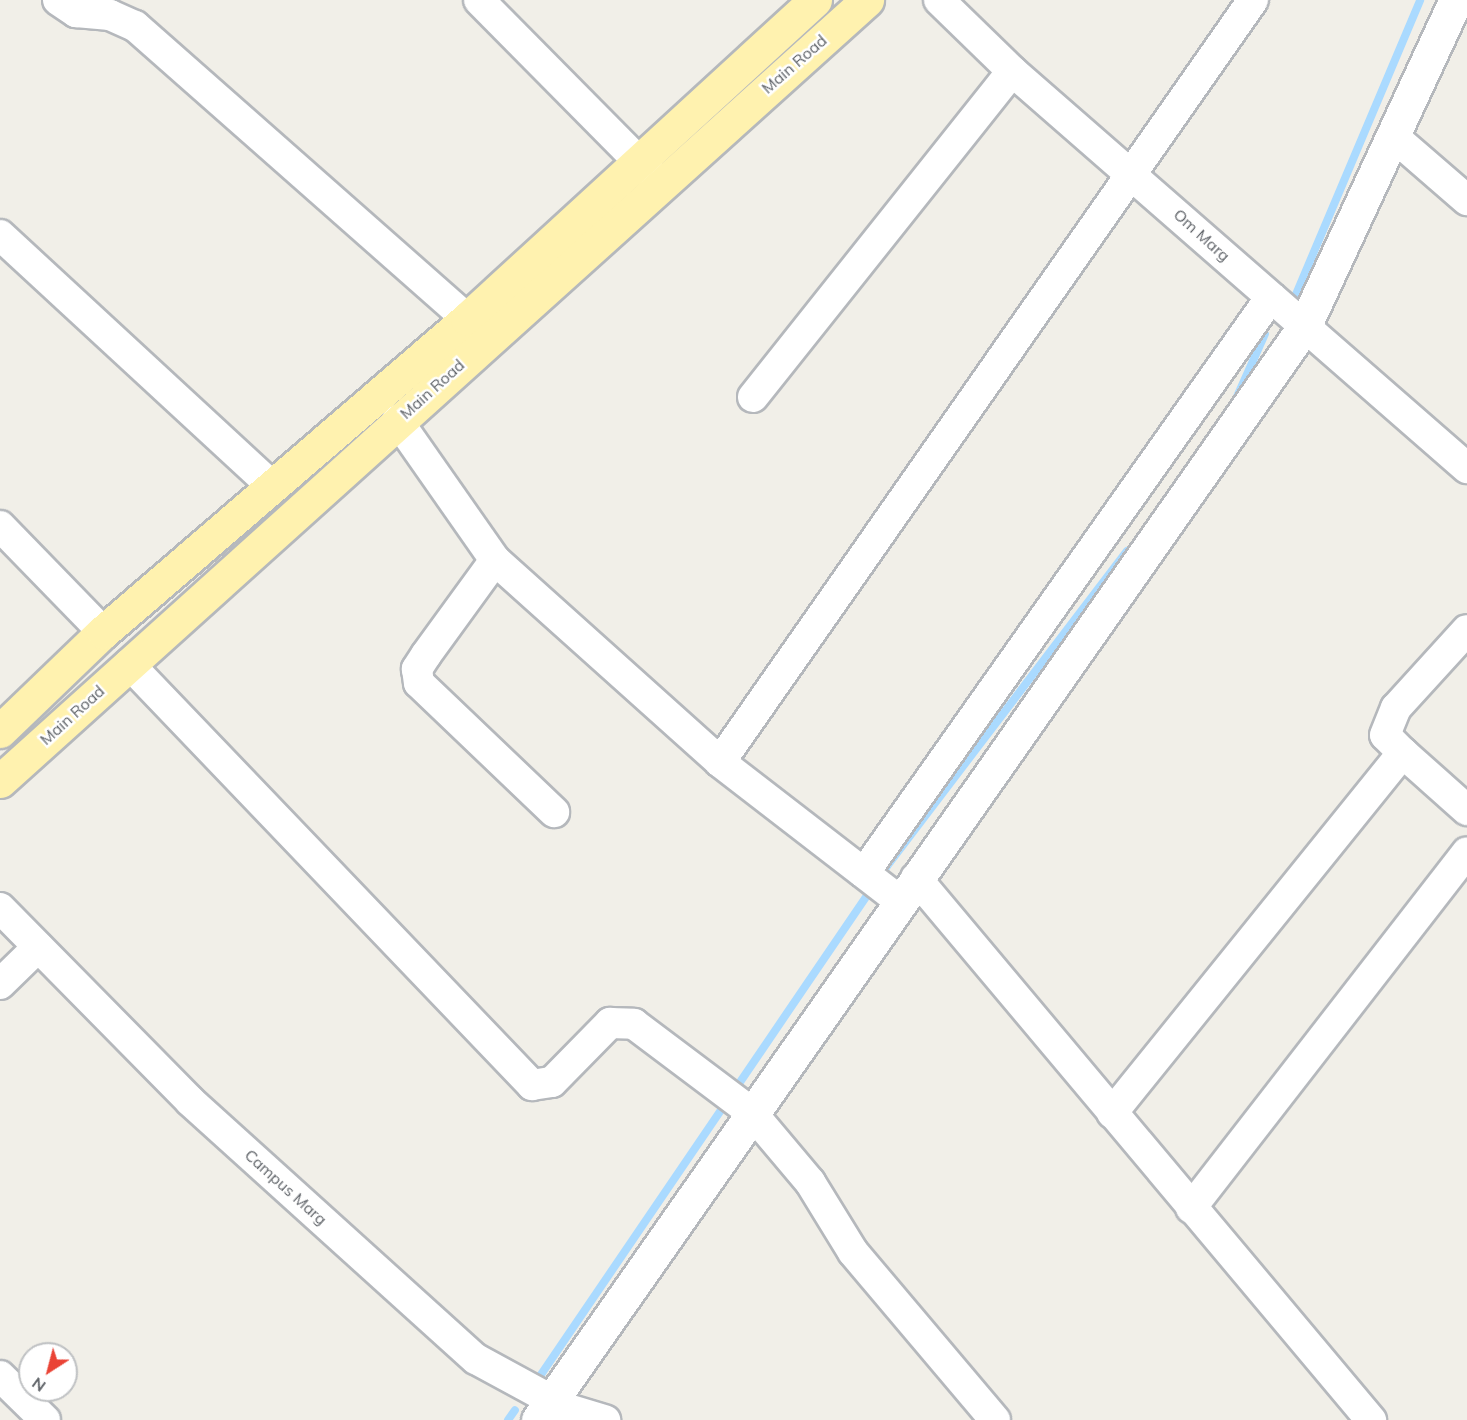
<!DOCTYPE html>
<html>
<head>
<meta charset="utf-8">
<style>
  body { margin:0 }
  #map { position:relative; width:1467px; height:1420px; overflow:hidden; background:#f1efe8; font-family:Mulish,sans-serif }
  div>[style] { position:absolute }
  .stream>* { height:8px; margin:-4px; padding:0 4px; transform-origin:4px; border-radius:4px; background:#aadaff }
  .roads { filter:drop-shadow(2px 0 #b5b8bc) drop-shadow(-2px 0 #b5b8bc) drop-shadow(0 2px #b5b8bc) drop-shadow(0 -2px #b5b8bc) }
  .street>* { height:30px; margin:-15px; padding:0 15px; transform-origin:15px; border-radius:15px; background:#fff }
  .secondary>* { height:33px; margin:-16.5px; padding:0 16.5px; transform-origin:16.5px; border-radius:16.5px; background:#fff }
  .primary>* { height:33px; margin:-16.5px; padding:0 16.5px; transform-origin:16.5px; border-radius:16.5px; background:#fff2af }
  span { translate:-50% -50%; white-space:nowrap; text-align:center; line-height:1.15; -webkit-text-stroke:5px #fff; paint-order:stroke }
  .street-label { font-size:16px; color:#5f6368 }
  .north { position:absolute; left:18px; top:1342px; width:60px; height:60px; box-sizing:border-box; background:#fff; border:2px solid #bfc1c3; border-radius:50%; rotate:216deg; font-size:16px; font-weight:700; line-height:24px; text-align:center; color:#5f6368 }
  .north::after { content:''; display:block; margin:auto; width:21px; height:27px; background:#ea4335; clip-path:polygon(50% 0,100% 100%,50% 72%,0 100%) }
</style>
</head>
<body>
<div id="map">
  <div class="stream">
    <i style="left:1294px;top:299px;width:324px;rotate:-67.1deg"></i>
    <i style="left:1236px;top:399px;width:71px;rotate:-66deg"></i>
    <i style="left:538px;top:1379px;width:620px;rotate:-55.77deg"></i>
    <i style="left:887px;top:866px;width:396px;rotate:-52.7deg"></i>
    <i style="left:508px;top:1420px;width:12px;rotate:-55deg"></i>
  </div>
  <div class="roads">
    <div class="street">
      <i style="left:58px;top:0;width:22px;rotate:34deg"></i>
      <i style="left:76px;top:12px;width:34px;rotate:5deg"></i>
      <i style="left:110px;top:15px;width:27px;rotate:24deg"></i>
      <i style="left:135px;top:26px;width:443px;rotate:41.4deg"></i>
      <i style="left:479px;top:0;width:250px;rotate:45.3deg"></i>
      <i style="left:939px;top:0;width:102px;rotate:44.2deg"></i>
      <i style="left:1012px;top:71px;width:604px;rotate:41.11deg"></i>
      <i style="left:1393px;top:136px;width:98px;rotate:40.9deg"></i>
      <i style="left:0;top:235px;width:369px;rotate:42.7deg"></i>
      <i style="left:753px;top:397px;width:416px;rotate:-51.5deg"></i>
      <i style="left:397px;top:420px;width:171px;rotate:55deg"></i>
      <i style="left:495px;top:560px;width:302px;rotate:41.9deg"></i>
      <i style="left:720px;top:762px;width:930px;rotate:-55.03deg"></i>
      <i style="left:0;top:526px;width:148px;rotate:45.8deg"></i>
      <i style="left:495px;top:560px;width:117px;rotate:126deg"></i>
      <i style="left:426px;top:655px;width:17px;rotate:123deg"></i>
      <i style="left:417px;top:669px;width:14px;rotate:82deg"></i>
      <i style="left:419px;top:683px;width:187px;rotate:43.7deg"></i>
      <i style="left:129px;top:664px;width:583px;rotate:46.25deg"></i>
      <i style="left:532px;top:1085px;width:20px;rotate:-9deg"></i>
      <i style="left:552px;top:1082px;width:83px;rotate:-45.5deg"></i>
      <i style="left:610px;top:1023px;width:24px;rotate:2deg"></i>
      <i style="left:634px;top:1024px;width:146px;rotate:36.9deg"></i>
      <i style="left:751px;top:1112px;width:92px;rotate:49.9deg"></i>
      <i style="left:810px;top:1182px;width:82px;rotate:58.4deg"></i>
      <i style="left:853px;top:1252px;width:220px;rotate:49.8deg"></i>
      <i style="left:1403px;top:753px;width:25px;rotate:-135deg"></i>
      <i style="left:1385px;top:735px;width:29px;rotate:-68deg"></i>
      <i style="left:1396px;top:708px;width:105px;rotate:-47.7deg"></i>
      <i style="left:720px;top:762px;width:227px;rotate:37.7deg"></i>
      <i style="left:864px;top:873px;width:705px;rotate:-54.76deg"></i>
      <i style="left:916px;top:878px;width:708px;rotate:49.99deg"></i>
      <i style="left:0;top:908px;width:271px;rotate:45.4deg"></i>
      <i style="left:190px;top:1101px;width:385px;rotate:42.1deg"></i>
      <i style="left:476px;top:1359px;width:105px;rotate:28.5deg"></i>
      <i style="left:568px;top:1409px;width:39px;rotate:17deg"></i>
      <i style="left:0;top:984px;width:53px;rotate:-44.2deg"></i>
      <i style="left:1112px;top:1113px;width:463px;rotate:-51.1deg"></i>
      <i style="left:1403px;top:753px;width:86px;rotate:41.7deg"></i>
      <i style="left:1191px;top:1208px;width:450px;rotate:-52.2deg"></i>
      <i style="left:0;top:1376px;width:63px;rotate:44.4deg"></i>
    </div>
    <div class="secondary">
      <i style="left:538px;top:1420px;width:1335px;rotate:-54.98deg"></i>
      <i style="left:1304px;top:327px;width:361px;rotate:-65.1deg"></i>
    </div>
    <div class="primary">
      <i style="left:0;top:731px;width:143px;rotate:-43.9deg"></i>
      <i style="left:103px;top:632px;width:480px;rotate:-40.7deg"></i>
      <i style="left:467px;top:319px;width:472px;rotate:-42.5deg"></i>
      <i style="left:0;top:781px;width:1167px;rotate:-42.01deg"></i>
    </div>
  </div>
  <div class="street-label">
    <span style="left:794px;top:64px;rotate:-41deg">Main Road</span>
    <span style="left:1202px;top:235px;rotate:42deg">Om Marg</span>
    <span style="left:432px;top:389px;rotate:-42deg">Main Road</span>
    <span style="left:72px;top:715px;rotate:-42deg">Main Road</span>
    <span style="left:286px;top:1187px;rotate:42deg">Campus Marg</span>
  </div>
  <div class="north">N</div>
</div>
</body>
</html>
